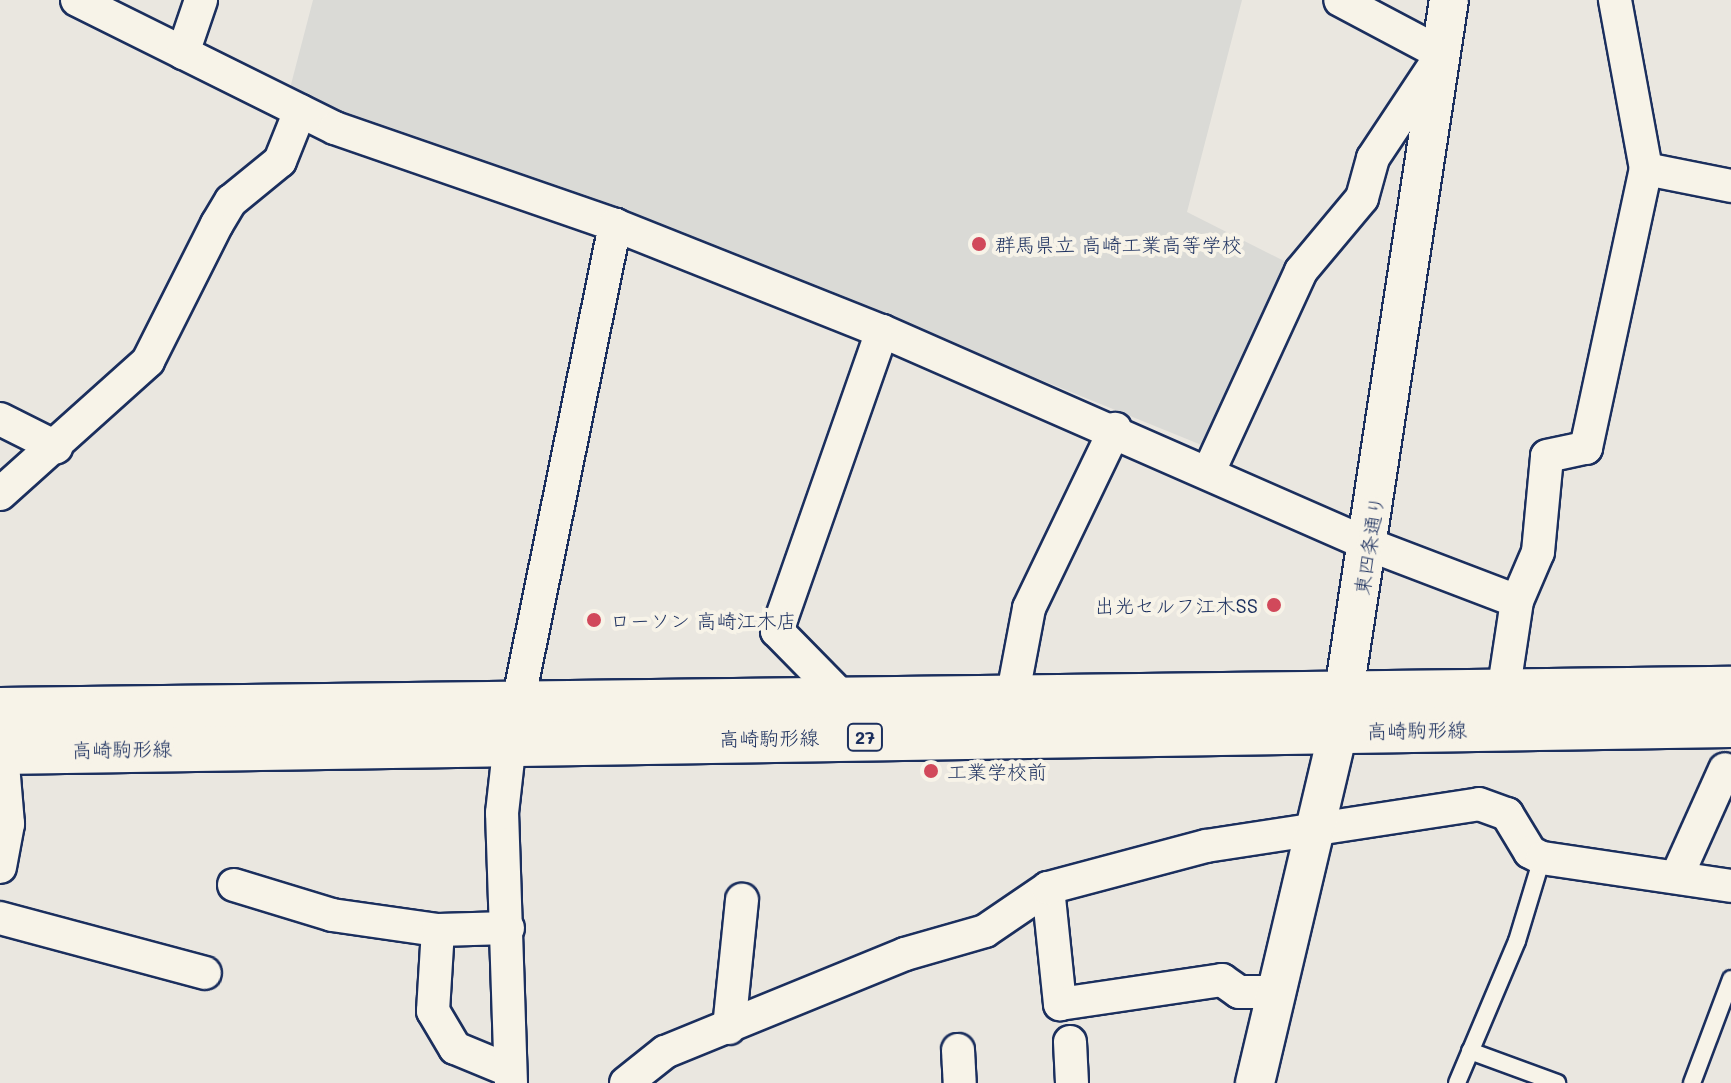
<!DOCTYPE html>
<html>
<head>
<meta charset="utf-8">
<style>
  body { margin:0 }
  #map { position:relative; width:1731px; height:1083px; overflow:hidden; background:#eae7e0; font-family:Mali,"Klee One",sans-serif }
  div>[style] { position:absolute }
  .built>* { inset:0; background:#dadad6 }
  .roads { filter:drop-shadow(2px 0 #1b2f5e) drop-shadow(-2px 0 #1b2f5e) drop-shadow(0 2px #1b2f5e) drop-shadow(0 -2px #1b2f5e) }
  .service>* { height:16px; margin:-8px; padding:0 8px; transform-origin:8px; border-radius:8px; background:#f7f3e8 }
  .minor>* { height:32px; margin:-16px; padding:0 16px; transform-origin:16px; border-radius:16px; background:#f7f3e8 }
  .tertiary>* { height:38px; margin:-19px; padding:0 19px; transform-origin:19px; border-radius:19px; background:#f7f3e8 }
  .primary>* { height:44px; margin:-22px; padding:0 22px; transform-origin:22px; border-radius:22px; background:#f7f3e8 }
  .dots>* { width:22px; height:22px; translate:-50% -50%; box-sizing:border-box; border:4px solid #f7f3e8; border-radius:50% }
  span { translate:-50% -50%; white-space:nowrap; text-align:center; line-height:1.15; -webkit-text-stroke:8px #f7f3e8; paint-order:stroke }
  .shield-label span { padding:2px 6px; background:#f7f3e8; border:2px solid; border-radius:6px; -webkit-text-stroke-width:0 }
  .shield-label { font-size:18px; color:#1b2f5e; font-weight:700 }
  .poi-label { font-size:20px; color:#1b2f5e }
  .left { translate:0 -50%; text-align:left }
  .right { translate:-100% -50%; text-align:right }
  .street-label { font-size:20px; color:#1b2f5e }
</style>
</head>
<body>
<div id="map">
  <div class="built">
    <i style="clip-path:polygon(313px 0,1242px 0,1187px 212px,1296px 267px,1209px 448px,652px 222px,288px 96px)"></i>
  </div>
  <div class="roads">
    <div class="service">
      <i style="left:1470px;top:1051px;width:93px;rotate:20.2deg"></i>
      <i style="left:1457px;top:1083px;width:154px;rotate:-67.1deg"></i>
      <i style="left:1517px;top:941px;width:87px;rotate:-73.2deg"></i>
      <i style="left:1692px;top:1083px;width:111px;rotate:-69.4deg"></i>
    </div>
    <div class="minor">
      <i style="left:77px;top:0;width:288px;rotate:26.4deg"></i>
      <i style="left:335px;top:128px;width:296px;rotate:19.1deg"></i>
      <i style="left:615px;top:225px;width:287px;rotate:21.7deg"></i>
      <i style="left:882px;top:331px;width:533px;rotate:23.68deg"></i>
      <i style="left:1370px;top:545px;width:157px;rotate:20.9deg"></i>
      <i style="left:183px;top:53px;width:56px;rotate:-71.2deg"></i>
      <i style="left:1646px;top:169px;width:87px;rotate:11.3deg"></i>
      <i style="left:0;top:419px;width:63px;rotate:26.6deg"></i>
      <i style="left:1210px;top:469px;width:218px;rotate:-65.3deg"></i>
      <i style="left:1301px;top:271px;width:95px;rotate:-50.1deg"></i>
      <i style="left:1362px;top:198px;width:41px;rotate:-74.6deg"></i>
      <i style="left:1373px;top:158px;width:125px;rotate:-56.4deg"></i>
      <i style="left:1442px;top:54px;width:115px;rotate:-152.1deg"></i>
      <i style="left:0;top:494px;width:199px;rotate:-41.9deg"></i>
      <i style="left:148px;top:361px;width:153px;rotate:-63.3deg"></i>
      <i style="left:217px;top:224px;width:27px;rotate:-59deg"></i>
      <i style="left:231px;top:201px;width:63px;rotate:-39.2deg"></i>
      <i style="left:280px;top:161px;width:54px;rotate:-68.2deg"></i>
      <i style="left:1504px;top:687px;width:87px;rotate:-81.4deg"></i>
      <i style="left:1517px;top:601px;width:53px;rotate:-66.8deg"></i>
      <i style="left:1538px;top:552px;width:96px;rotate:-84.6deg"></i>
      <i style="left:1547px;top:456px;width:40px;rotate:-12deg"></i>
      <i style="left:1586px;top:448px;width:285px;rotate:-77.9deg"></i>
      <i style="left:1646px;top:169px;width:172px;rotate:-100.4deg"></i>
      <i style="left:1013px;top:693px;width:86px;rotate:-79.3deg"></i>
      <i style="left:1029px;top:608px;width:199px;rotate:-64.3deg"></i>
      <i style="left:840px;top:695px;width:90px;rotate:-134.5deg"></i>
      <i style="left:777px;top:631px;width:318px;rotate:-70.7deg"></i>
      <i style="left:0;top:867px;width:44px;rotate:-79.5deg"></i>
      <i style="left:8px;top:824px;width:72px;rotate:-94.8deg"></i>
      <i style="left:1677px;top:876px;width:117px;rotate:-65.8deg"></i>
      <i style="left:234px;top:885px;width:102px;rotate:17deg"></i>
      <i style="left:332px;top:915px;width:107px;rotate:8.1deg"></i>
      <i style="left:1048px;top:888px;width:117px;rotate:84.1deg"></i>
      <i style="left:1060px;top:1004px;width:164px;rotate:-8.4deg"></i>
      <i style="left:1222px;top:980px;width:21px;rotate:35deg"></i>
      <i style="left:1239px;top:992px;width:39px"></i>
      <i style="left:0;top:918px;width:212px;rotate:15deg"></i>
      <i style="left:729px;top:1028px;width:129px;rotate:-84.2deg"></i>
      <i style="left:1070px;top:1042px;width:41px;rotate:87.2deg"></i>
      <i style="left:958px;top:1050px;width:33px;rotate:87deg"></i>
      <i style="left:506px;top:1069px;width:55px;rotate:-157.6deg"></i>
      <i style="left:455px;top:1048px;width:43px;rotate:-120.7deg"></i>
      <i style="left:433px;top:1011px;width:81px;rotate:-86.5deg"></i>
      <i style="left:438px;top:930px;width:70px;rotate:-1.6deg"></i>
      <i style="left:511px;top:1083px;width:270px;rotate:-91.9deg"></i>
      <i style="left:502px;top:813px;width:71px;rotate:-83.6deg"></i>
      <i style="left:510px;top:742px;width:528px;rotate:-78.52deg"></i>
      <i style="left:626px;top:1083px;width:50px;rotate:-38.5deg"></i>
      <i style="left:665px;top:1052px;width:259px;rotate:-22.2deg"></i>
      <i style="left:905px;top:954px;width:83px;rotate:-16deg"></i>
      <i style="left:985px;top:931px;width:76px;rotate:-34.3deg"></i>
      <i style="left:1048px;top:888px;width:163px;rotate:-14.9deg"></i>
      <i style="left:1206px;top:846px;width:276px;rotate:-8.7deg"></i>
      <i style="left:1479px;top:804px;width:30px;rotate:20deg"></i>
      <i style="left:1507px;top:814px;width:44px;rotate:58.8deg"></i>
      <i style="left:1530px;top:852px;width:13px;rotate:27deg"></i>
      <i style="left:1542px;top:858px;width:191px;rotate:8.4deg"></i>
    </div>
    <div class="tertiary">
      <i style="left:1255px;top:1083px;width:362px;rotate:-76.7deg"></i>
      <i style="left:1338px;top:731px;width:739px;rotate:-81.37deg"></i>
    </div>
    <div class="primary">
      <i style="left:0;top:710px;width:1731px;rotate:-0.7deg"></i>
      <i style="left:0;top:752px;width:1731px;rotate:-0.89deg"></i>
    </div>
  </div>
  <div class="dots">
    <i style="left:979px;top:244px;background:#d1495b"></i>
    <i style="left:1274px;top:605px;background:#d1495b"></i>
    <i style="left:594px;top:620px;background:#d1495b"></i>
    <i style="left:931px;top:771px;background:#d1495b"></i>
  </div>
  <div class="shield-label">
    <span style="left:865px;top:737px">27</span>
  </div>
  <div class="poi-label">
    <span class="left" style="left:995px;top:244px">群馬県立 高崎工業高等学校</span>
    <span class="right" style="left:1258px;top:605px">出光セルフ江木SS</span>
    <span class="left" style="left:610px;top:620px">ローソン 高崎江木店</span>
    <span class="left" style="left:947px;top:771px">工業学校前</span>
  </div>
  <div class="street-label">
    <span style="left:1369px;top:545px;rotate:-81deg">東四条通り</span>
    <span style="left:1417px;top:730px;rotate:-1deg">高崎駒形線</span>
    <span style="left:769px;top:738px;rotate:-1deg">高崎駒形線</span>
    <span style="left:122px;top:749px;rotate:-1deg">高崎駒形線</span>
  </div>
</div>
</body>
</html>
